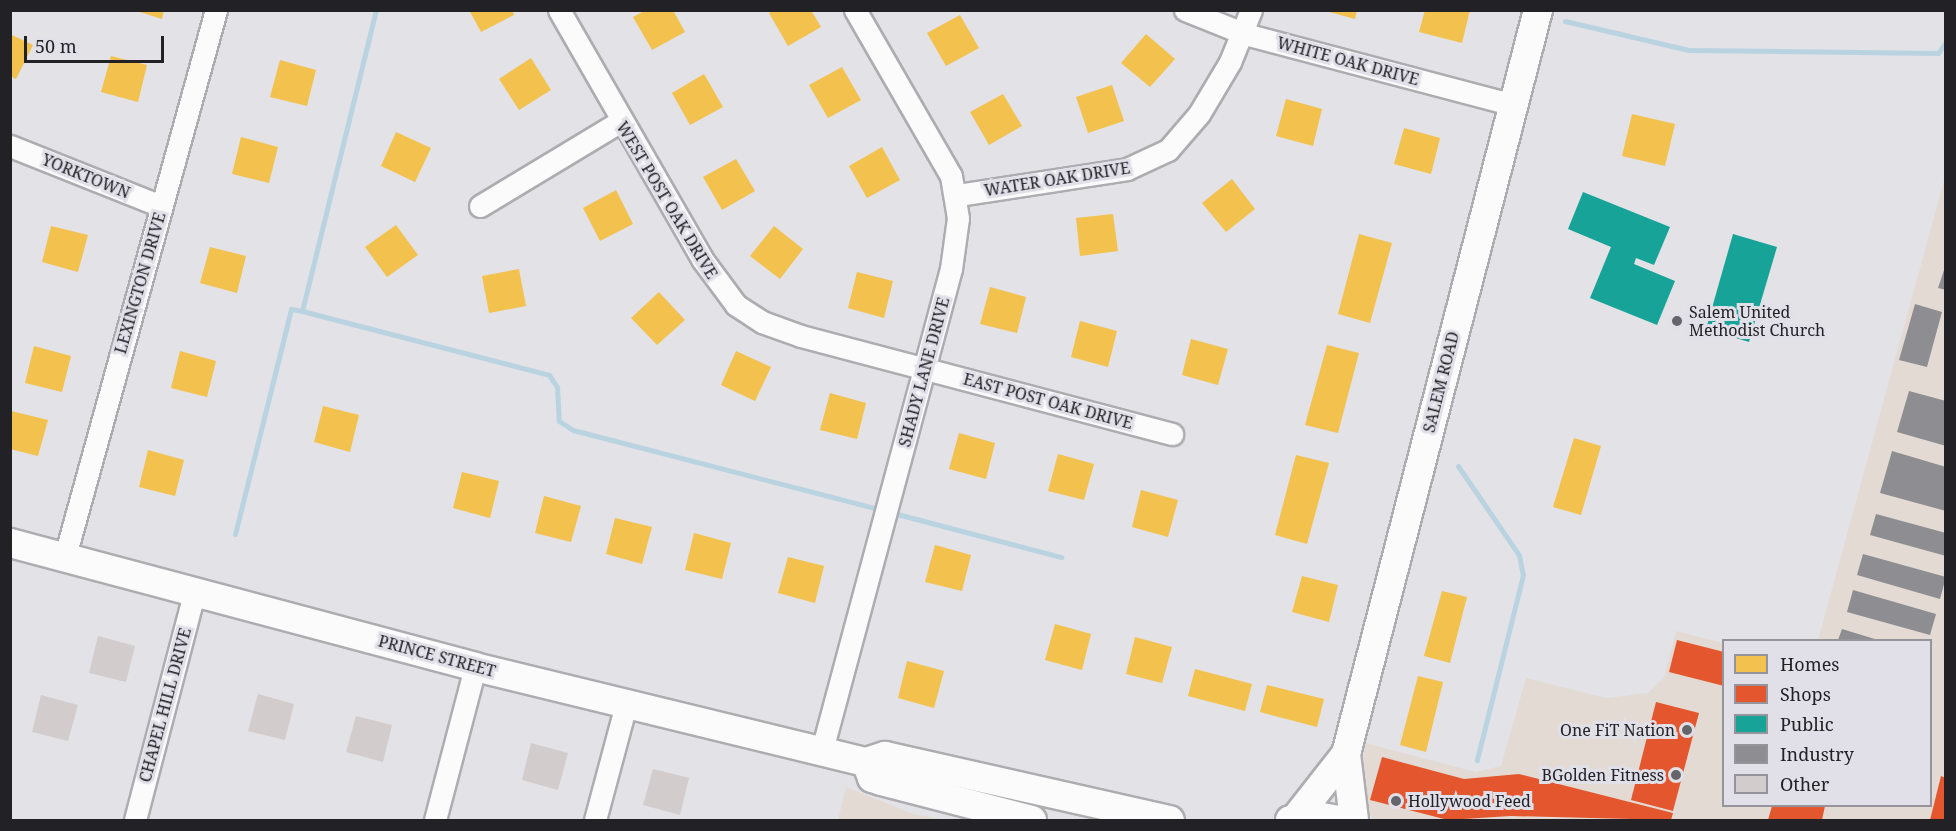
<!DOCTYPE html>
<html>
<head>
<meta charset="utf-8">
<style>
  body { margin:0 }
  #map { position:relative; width:1956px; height:831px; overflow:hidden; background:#e2e2e7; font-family:"Noto Serif",serif }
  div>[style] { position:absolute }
  .commercial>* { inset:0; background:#e3dbd3 }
  .homes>* { inset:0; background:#f2c14e }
  .shops>* { inset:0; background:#e4572e }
  .public>* { inset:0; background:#17a398 }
  .industry>* { inset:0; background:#8d8d92 }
  .stream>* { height:5px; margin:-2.5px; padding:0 2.5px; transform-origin:2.5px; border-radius:2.5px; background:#bad3e1 }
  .building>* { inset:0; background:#d3cccd }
  .roads { filter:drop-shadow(2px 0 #adacb0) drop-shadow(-2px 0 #adacb0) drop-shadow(0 2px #adacb0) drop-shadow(0 -2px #adacb0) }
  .minor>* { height:21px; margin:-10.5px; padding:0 10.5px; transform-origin:10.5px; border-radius:10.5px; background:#fbfbfb }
  .secondary>* { height:28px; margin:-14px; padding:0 14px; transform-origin:14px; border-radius:14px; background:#fbfbfb }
  .dots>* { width:16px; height:16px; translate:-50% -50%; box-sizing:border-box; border:3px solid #e1e0e9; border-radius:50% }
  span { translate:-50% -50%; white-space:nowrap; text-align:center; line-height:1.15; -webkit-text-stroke:6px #e1e0e9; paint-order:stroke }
  .street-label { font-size:16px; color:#222125 }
  .poi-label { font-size:16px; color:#222125 }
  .left { translate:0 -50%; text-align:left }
  .right { translate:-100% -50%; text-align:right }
  .frame { position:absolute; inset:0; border:12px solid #222125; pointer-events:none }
  .legend { position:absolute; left:1722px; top:639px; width:210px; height:168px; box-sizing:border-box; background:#e1e0e9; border:2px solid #95949b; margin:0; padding:8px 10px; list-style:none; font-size:18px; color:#222125 }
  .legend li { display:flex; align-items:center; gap:12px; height:30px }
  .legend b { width:30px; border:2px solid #95949b }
  .scale { position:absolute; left:24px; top:36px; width:140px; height:27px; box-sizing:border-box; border:3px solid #222125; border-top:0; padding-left:8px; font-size:18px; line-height:21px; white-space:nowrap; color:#222125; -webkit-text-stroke:4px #e1e0e9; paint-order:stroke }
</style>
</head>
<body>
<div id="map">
  <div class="commercial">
    <i style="clip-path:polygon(1945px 177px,1945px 820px,1373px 820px,1359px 792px,1365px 743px,1476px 772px,1501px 766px,1526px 678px,1606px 698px,1648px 693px,1664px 678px,1676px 631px,1723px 643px,1724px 806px,1930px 806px,1930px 640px,1818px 640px)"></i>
    <i style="clip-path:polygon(846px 787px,913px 814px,948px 820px,838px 820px)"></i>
  </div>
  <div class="homes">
    <i style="clip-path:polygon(133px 10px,164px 10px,162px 19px)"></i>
    <i style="clip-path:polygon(469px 10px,512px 10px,514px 15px,481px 32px)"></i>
    <i style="clip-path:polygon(646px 10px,673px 10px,685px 32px,652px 50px,633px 17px)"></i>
    <i style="clip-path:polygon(774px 10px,811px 10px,821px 27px,788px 46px,769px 13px)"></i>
    <i style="clip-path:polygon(1322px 10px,1357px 10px,1355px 19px)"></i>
    <i style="clip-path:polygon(1425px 10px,1470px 10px,1462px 43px,1419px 32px)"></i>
    <i style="clip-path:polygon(960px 15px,979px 48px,946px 66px,927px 33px)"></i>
    <i style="clip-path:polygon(10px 34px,33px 45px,16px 79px,10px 76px)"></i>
    <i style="clip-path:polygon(1146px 34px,1175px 59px,1150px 87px,1121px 63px)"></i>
    <i style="clip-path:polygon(111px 56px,147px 65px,138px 102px,101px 92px)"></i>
    <i style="clip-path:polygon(531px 58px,551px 90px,519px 110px,499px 79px)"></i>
    <i style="clip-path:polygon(280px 60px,316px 70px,307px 106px,270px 97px)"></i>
    <i style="clip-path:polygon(842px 67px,861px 100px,828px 118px,809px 85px)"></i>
    <i style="clip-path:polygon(704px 74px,723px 107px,690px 125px,672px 93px)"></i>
    <i style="clip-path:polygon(1112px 85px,1124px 121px,1088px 133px,1076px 97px)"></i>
    <i style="clip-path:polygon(1003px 94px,1022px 126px,989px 145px,970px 112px)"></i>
    <i style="clip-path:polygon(1286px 99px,1322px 109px,1313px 146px,1276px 136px)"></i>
    <i style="clip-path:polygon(1632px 114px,1675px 124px,1665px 166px,1622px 156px)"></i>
    <i style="clip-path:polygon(1404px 128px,1440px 138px,1431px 174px,1394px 164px)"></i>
    <i style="clip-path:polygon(396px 132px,431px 148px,415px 182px,381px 166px)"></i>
    <i style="clip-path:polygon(241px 137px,278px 147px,269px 183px,232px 174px)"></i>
    <i style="clip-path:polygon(882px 147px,900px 180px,867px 198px,849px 166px)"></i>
    <i style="clip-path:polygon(736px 159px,755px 191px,722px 210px,703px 177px)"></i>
    <i style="clip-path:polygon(1232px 179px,1255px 209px,1226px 232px,1202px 203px)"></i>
    <i style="clip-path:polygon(616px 190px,633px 224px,600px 241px,583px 208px)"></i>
    <i style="clip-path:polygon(1113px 214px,1118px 251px,1080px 256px,1076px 218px)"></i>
    <i style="clip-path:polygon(396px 225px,418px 255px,387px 277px,365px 247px)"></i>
    <i style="clip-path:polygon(51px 226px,88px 235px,78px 272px,42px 262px)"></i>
    <i style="clip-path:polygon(774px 226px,803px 249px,780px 279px,750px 256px)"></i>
    <i style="clip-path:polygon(1359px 234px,1392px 243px,1370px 323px,1338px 314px)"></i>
    <i style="clip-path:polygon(210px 247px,246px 256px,237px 293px,200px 283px)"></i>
    <i style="clip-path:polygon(519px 269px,526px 306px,489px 313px,482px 276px)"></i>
    <i style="clip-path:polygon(857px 272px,893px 281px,884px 318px,848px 308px)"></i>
    <i style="clip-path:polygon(990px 287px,1026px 297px,1017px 333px,980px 324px)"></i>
    <i style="clip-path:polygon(659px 292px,685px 320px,657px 345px,631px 318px)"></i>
    <i style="clip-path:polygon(1080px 321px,1117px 331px,1108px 367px,1071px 357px)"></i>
    <i style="clip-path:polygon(1191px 339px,1228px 349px,1218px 385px,1182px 375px)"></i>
    <i style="clip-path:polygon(1327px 345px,1359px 353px,1338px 433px,1305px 425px)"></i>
    <i style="clip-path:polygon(34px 346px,71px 356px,62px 392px,25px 383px)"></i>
    <i style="clip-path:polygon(180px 351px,216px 361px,207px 397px,171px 388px)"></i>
    <i style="clip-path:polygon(736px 351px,771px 367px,755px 401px,721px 385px)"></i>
    <i style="clip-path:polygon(830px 393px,866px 403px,857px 439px,820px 430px)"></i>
    <i style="clip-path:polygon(323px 406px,359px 415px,350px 452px,314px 442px)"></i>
    <i style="clip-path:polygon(11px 411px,48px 420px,38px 456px,10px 449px)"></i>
    <i style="clip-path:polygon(959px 433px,995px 443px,986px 479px,949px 469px)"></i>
    <i style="clip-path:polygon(1574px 438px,1601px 446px,1581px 515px,1553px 507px)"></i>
    <i style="clip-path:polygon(148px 450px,184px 460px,175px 496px,139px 487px)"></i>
    <i style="clip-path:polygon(1058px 454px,1094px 464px,1084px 500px,1048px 491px)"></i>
    <i style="clip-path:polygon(1296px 455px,1329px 463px,1307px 544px,1275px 535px)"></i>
    <i style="clip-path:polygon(462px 472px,499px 481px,490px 518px,453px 508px)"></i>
    <i style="clip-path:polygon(1141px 490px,1178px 500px,1168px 537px,1132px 527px)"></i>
    <i style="clip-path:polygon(544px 496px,581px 506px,571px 542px,535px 533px)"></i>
    <i style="clip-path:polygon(615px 518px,652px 527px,642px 564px,606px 554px)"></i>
    <i style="clip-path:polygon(694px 533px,731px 543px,722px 579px,685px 570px)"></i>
    <i style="clip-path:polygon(935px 545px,971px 555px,962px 591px,925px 582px)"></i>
    <i style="clip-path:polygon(788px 557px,824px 566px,815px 603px,778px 593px)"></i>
    <i style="clip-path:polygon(1302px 576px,1338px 585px,1329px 622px,1292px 612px)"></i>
    <i style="clip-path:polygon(1442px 591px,1467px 597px,1450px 663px,1424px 656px)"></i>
    <i style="clip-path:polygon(1055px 624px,1091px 634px,1082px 670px,1045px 660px)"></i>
    <i style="clip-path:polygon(1135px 637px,1172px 647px,1162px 683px,1126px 674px)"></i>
    <i style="clip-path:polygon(907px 661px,944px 671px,934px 708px,898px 698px)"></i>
    <i style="clip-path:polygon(1195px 669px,1252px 684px,1245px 711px,1188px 696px)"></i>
    <i style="clip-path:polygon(1418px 676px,1443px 682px,1426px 752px,1400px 745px)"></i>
    <i style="clip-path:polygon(1267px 685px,1324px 699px,1317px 727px,1260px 712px)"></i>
  </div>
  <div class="shops">
    <i style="clip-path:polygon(1677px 640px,1724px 652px,1724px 686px,1669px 672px)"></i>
    <i style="clip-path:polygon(1656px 702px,1699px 713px,1673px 811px,1631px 800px)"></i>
    <i style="clip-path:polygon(1382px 757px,1464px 779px,1519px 774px,1673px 813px,1671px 820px,1511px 816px,1448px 820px,1370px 800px)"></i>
    <i style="clip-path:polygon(1941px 776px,1946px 778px,1946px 820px,1930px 820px)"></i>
    <i style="clip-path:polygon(1772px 806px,1825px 806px,1822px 820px,1768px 820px)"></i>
  </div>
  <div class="public">
    <i style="clip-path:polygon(1583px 192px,1670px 227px,1654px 265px,1636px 258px,1634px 264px,1675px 281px,1657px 325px,1590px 298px,1611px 247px,1568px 229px)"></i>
    <i style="clip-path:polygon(1733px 234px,1777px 247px,1749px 342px,1706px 329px)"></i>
  </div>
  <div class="industry">
    <i style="clip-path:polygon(1946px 264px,1946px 290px,1938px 288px)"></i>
    <i style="clip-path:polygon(1915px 304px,1942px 312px,1927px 367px,1899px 360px)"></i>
    <i style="clip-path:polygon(1909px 391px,1946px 401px,1946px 446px,1897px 432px)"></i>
    <i style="clip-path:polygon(1892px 451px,1946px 467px,1946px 511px,1880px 493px)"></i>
    <i style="clip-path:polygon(1876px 514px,1946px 533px,1946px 556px,1870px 535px)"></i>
    <i style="clip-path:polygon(1863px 554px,1946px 577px,1940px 599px,1857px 575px)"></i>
    <i style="clip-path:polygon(1853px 590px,1936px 614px,1930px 635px,1847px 612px)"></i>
    <i style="clip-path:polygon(1842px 629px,1878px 640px,1838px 640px)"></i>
  </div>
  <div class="stream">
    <i style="left:1565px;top:21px;width:127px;rotate:13.2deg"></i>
    <i style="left:1689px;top:50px;width:249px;rotate:0.7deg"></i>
    <i style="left:1938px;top:53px;width:14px;rotate:-54deg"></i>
    <i style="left:302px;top:311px;width:255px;rotate:14.5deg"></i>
    <i style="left:549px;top:375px;width:14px;rotate:56deg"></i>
    <i style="left:557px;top:387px;width:34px;rotate:87deg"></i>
    <i style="left:559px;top:421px;width:17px;rotate:33deg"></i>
    <i style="left:573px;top:430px;width:311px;rotate:14.5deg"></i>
    <i style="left:1458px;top:466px;width:108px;rotate:55.6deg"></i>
    <i style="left:1519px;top:555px;width:20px;rotate:79deg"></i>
    <i style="left:1523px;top:575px;width:191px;rotate:104deg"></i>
    <i style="left:897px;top:514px;width:170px;rotate:14.7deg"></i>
    <i style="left:235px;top:534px;width:232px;rotate:-76deg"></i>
    <i style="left:291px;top:309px;width:11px;rotate:10deg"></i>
    <i style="left:302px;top:311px;width:310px;rotate:-76.2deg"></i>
  </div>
  <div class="building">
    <i style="clip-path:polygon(98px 636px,135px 646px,126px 682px,89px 673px)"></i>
    <i style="clip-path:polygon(258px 694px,294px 704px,285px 740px,248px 731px)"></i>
    <i style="clip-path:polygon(41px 695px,78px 705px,68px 741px,32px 732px)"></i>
    <i style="clip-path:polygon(356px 716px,392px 725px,383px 762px,346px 752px)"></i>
    <i style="clip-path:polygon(531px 743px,568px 753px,558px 790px,522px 780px)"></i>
    <i style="clip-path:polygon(653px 769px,689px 778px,680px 815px,643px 805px)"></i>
  </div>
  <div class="roads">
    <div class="minor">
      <i style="left:559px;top:10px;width:287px;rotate:60.1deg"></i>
      <i style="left:702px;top:259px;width:57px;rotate:53.5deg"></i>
      <i style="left:736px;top:305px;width:31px;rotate:33deg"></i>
      <i style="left:762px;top:322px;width:41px;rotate:19.7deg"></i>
      <i style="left:801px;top:336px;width:384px;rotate:14.8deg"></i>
      <i style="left:1185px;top:10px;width:65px;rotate:21.8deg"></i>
      <i style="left:1245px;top:34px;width:277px;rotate:14.8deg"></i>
      <i style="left:10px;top:146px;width:162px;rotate:21.7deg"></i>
      <i style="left:958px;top:195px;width:171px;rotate:-8.7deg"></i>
      <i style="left:1127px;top:169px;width:45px;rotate:-24.9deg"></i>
      <i style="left:1168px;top:150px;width:48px;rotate:-49.3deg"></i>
      <i style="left:1199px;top:114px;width:61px;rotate:-59.2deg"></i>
      <i style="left:1230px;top:62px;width:56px;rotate:-68deg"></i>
      <i style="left:480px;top:206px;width:165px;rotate:-31.1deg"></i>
      <i style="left:65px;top:556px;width:566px;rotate:-74.54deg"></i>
      <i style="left:822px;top:750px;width:498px;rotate:-75deg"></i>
      <i style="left:951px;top:269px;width:51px;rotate:-82.2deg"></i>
      <i style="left:958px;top:218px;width:43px;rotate:-99.5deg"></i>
      <i style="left:951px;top:176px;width:192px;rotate:-120deg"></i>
      <i style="left:135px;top:820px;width:238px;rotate:-75.4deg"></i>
      <i style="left:435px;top:820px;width:158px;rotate:-75.3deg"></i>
      <i style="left:595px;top:820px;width:120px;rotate:-75deg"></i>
    </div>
    <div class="secondary">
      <i style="left:10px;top:543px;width:481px;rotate:14.9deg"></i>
      <i style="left:475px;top:667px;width:402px;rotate:13.7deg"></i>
      <i style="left:866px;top:762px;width:20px;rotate:-18deg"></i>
      <i style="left:885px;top:756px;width:292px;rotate:12.7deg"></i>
      <i style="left:866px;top:762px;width:17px;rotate:69deg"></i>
      <i style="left:872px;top:778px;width:9px;rotate:18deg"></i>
      <i style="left:881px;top:781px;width:156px;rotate:14.5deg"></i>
      <i style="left:1295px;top:819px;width:83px;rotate:-51.9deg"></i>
      <i style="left:1290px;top:820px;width:26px;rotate:-9deg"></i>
      <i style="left:1316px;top:816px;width:22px;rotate:10deg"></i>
      <i style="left:1354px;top:820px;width:66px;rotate:-96.9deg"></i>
      <i style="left:1346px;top:754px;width:768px;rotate:-75.53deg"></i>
    </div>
  </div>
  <div class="dots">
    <i style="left:1677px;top:321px;background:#656569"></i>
    <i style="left:1687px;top:730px;background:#656569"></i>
    <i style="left:1676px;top:775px;background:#656569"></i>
    <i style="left:1396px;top:801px;background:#656569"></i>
  </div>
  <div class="street-label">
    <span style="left:1348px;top:61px;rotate:15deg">WHITE OAK DRIVE</span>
    <span style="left:86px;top:176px;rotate:22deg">YORKTOWN</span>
    <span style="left:1057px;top:179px;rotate:-9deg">WATER OAK DRIVE</span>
    <span style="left:667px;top:200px;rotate:59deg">WEST POST OAK DRIVE</span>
    <span style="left:140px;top:283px;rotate:-74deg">LEXINGTON DRIVE</span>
    <span style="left:924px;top:372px;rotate:-75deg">SHADY LANE DRIVE</span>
    <span style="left:1441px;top:382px;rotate:-76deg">SALEM ROAD</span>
    <span style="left:1048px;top:401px;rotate:15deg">EAST POST OAK DRIVE</span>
    <span style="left:437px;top:656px;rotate:15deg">PRINCE STREET</span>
    <span style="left:165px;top:705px;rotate:-75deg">CHAPEL HILL DRIVE</span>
  </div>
  <div class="poi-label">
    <span class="left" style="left:1689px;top:321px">Salem United<br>Methodist Church</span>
    <span class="right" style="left:1675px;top:730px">One FiT Nation</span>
    <span class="right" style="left:1664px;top:775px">BGolden Fitness</span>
    <span class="left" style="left:1408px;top:801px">Hollywood Feed</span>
  </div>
  <div class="frame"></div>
  <ul class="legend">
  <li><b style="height:16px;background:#f2c14e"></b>Homes</li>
  <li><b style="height:16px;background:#e4572e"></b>Shops</li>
  <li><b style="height:16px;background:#17a398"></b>Public</li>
  <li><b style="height:16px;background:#8d8d92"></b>Industry</li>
  <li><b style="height:16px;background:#d3cccd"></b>Other</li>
  </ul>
  <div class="scale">50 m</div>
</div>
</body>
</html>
